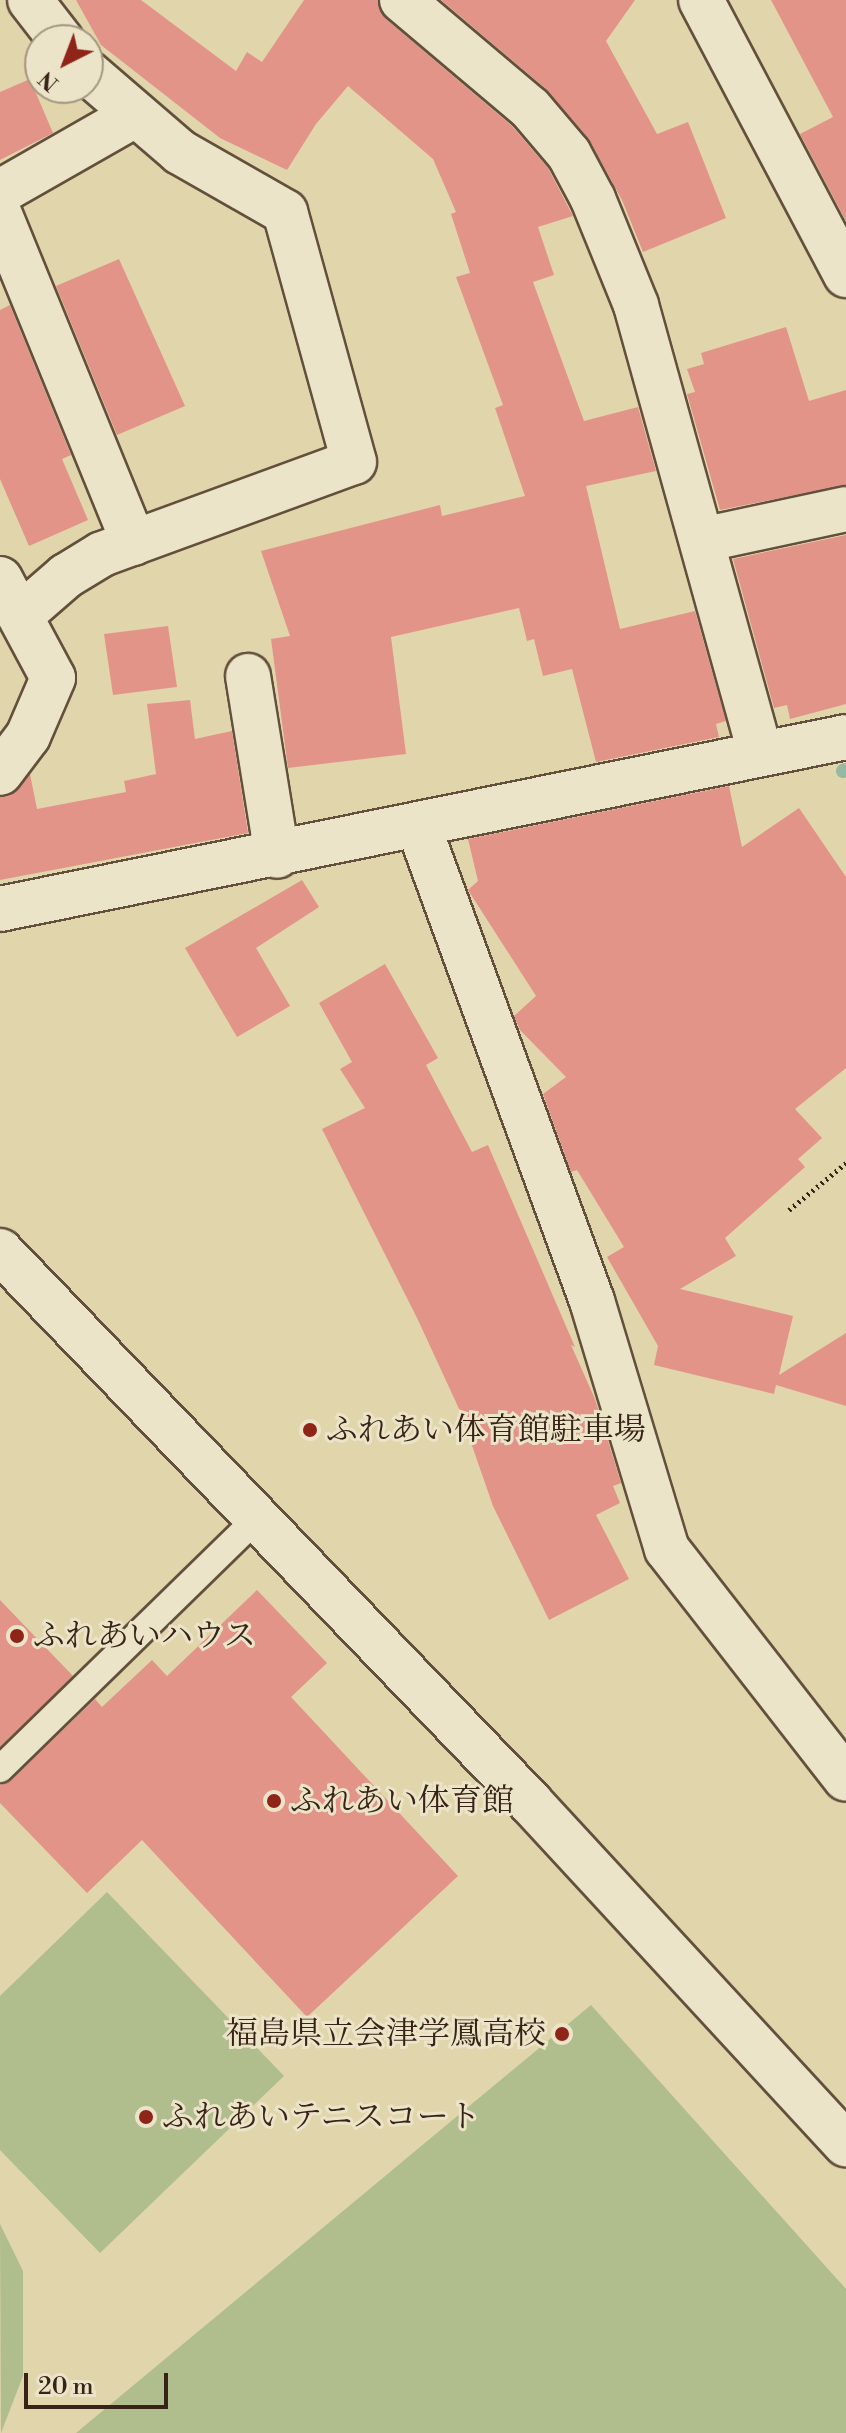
<!DOCTYPE html>
<html>
<head>
<meta charset="utf-8">
<style>
  body { margin:0 }
  #map { position:relative; width:846px; height:2433px; overflow:hidden; background:#e1d5ab; font-family:"Libre Bodoni","Noto Serif JP",serif }
  div>[style] { position:absolute }
  .green>* { inset:0; background:#afbe8c }
  .stream>* { height:14px; margin:-7px; padding:0 7px; transform-origin:7px; border-radius:7px; background:#95b9a3 }
  .building>* { inset:0; background:#e39488 }
  .path>* { height:5px; margin-top:-2.5px; transform-origin:0; background:repeating-linear-gradient(90deg,#382417 0 2px,transparent 0 6px) }
  .roads { filter:drop-shadow(2px 0 #62503c) drop-shadow(-2px 0 #62503c) drop-shadow(0 2px #62503c) drop-shadow(0 -2px #62503c) }
  .lane>* { height:26px; margin:-13px; padding:0 13px; transform-origin:13px; border-radius:13px; background:#ece4c8 }
  .street>* { height:44px; margin:-22px; padding:0 22px; transform-origin:22px; border-radius:22px; background:#ece4c8 }
  .dots>* { width:22px; height:22px; translate:-50% -50%; box-sizing:border-box; border:4px solid #ece4c8; border-radius:50% }
  span { translate:-50% -50%; white-space:nowrap; text-align:center; line-height:1.15; -webkit-text-stroke:6px #ece4c8; paint-order:stroke }
  .poi-label { font-size:32px; color:#382417 }
  .left { translate:0 -50%; text-align:left }
  .right { translate:-100% -50%; text-align:right }
  .north { position:absolute; left:24px; top:24px; width:80px; height:80px; box-sizing:border-box; background:#ece4c8; border:2px solid #a49781; border-radius:50%; rotate:222deg; font-size:22px; font-weight:700; line-height:32px; text-align:center; color:#382417 }
  .north::after { content:''; display:block; margin:auto; width:28px; height:36px; background:#8f2418; clip-path:polygon(50% 0,100% 100%,50% 72%,0 100%) }
  .scale { position:absolute; left:24px; top:2373px; width:144px; height:36px; box-sizing:border-box; border:4px solid #382417; border-top:0; padding-left:10px; font-size:24px; line-height:28px; white-space:nowrap; color:#382417; -webkit-text-stroke:6px #ece4c8; paint-order:stroke }
</style>
</head>
<body>
<div id="map">
  <div class="green">
    <i style="clip-path:polygon(107px 1892px,284px 2076px,100px 2253px,0 2150px,0 1996px)"></i>
    <i style="clip-path:polygon(591px 2005px,846px 2289px,846px 2433px,76px 2433px)"></i>
    <i style="clip-path:polygon(0 2224px,23px 2271px,23px 2376px,1px 2433px)"></i>
  </div>
  <div class="stream">
    <i style="left:843px;top:771px;width:3px;rotate:-18deg"></i>
  </div>
  <div class="building">
    <i style="clip-path:polygon(76px 0,141px 0,236px 71px,247px 52px,262px 62px,304px 0,378px 0,386px 19px,512px 126px,548px 168px,573px 216px,538px 227px,554px 275px,533px 282px,584px 421px,638px 407px,656px 471px,586px 486px,620px 629px,695px 611px,726px 721px,716px 724px,719px 737px,596px 762px,572px 669px,543px 676px,534px 639px,527px 641px,519px 608px,391px 637px,406px 754px,288px 768px,271px 639px,290px 636px,261px 551px,440px 505px,442px 516px,525px 496px,495px 408px,503px 405px,456px 277px,470px 273px,451px 214px,456px 212px,433px 159px,348px 86px,316px 124px,287px 170px,220px 138px,101px 45px)"></i>
    <i style="clip-path:polygon(441px 0,635px 0,606px 41px,657px 134px,688px 122px,726px 218px,643px 252px,622px 200px,588px 138px,546px 89px)"></i>
    <i style="clip-path:polygon(771px 0,846px 0,846px 221px,800px 134px,833px 117px)"></i>
    <i style="clip-path:polygon(30px 79px,53px 133px,0 160px,0 92px)"></i>
    <i style="clip-path:polygon(119px 259px,185px 406px,117px 435px,56px 286px)"></i>
    <i style="clip-path:polygon(10px 305px,71px 455px,62px 459px,88px 520px,29px 546px,0 479px,0 310px)"></i>
    <i style="clip-path:polygon(786px 327px,809px 401px,846px 390px,846px 485px,720px 510px,687px 394px,695px 392px,687px 369px,704px 364px,701px 353px)"></i>
    <i style="clip-path:polygon(846px 535px,846px 704px,790px 719px,787px 705px,774px 708px,733px 559px)"></i>
    <i style="clip-path:polygon(168px 626px,177px 687px,113px 695px,104px 634px)"></i>
    <i style="clip-path:polygon(190px 700px,195px 739px,232px 731px,248px 833px,0 880px,0 797px,10px 796px,30px 774px,37px 809px,126px 792px,124px 781px,156px 774px,147px 704px)"></i>
    <i style="clip-path:polygon(729px 786px,742px 847px,799px 808px,846px 877px,846px 1068px,795px 1109px,822px 1138px,798px 1159px,805px 1167px,725px 1238px,736px 1256px,680px 1289px,793px 1316px,779px 1375px,846px 1333px,846px 1406px,776px 1385px,774px 1394px,654px 1365px,658px 1346px,607px 1257px,624px 1247px,577px 1170px,571px 1172px,543px 1094px,566px 1077px,520px 1030px,514px 1016px,536px 996px,468px 890px,478px 881px,468px 839px)"></i>
    <i style="clip-path:polygon(302px 880px,319px 907px,256px 948px,290px 1006px,237px 1037px,185px 948px)"></i>
    <i style="clip-path:polygon(385px 964px,438px 1058px,426px 1065px,472px 1152px,488px 1145px,575px 1347px,571px 1345px,595px 1399px,621px 1483px,613px 1486px,620px 1503px,596px 1515px,629px 1579px,549px 1620px,493px 1506px,460px 1411px,418px 1320px,322px 1129px,365px 1108px,340px 1069px,352px 1062px,319px 1003px)"></i>
    <i style="clip-path:polygon(257px 1590px,327px 1663px,291px 1697px,458px 1876px,307px 2017px,142px 1840px,87px 1893px,0 1803px,0 1785px,11px 1780px,95px 1699px,102px 1707px,152px 1660px,167px 1676px)"></i>
    <i style="clip-path:polygon(0 1600px,73px 1676px,0 1747px)"></i>
  </div>
  <div class="path">
    <i style="left:789px;top:1210px;width:74px;rotate:-39.5deg"></i>
  </div>
  <div class="roads">
    <div class="lane">
      <i style="left:0;top:1769px;width:359px;rotate:-44.3deg"></i>
    </div>
    <div class="street">
      <i style="left:30px;top:0;width:51px;rotate:52.2deg"></i>
      <i style="left:402px;top:0;width:167px;rotate:40.2deg"></i>
      <i style="left:530px;top:108px;width:60px;rotate:49.7deg"></i>
      <i style="left:569px;top:154px;width:51px;rotate:61.9deg"></i>
      <i style="left:593px;top:199px;width:114px;rotate:67.9deg"></i>
      <i style="left:636px;top:305px;width:464px;rotate:74.5deg"></i>
      <i style="left:701px;top:0;width:311px;rotate:62.2deg"></i>
      <i style="left:0;top:192px;width:153px;rotate:-29.7deg"></i>
      <i style="left:0;top:215px;width:354px;rotate:67.8deg"></i>
      <i style="left:702px;top:540px;width:147px;rotate:-12.1deg"></i>
      <i style="left:0;top:579px;width:112px;rotate:61.8deg"></i>
      <i style="left:53px;top:678px;width:63px;rotate:113.3deg"></i>
      <i style="left:28px;top:736px;width:46px;rotate:127.1deg"></i>
      <i style="left:21px;top:615px;width:60px;rotate:-40.9deg"></i>
      <i style="left:66px;top:576px;width:42px;rotate:-31.4deg"></i>
      <i style="left:102px;top:554px;width:268px;rotate:-20.1deg"></i>
      <i style="left:354px;top:462px;width:259px;rotate:-105.4deg"></i>
      <i style="left:285px;top:212px;width:121px;rotate:-150.3deg"></i>
      <i style="left:180px;top:152px;width:121px;rotate:-139.3deg"></i>
      <i style="left:248px;top:676px;width:182px;rotate:80.8deg"></i>
      <i style="left:418px;top:825px;width:507px;rotate:69.92deg"></i>
      <i style="left:592px;top:1301px;width:259px;rotate:73.2deg"></i>
      <i style="left:667px;top:1549px;width:291px;rotate:52.1deg"></i>
      <i style="left:0;top:909px;width:863px;rotate:-11.49deg"></i>
      <i style="left:0;top:1251px;width:765px;rotate:46.11deg"></i>
      <i style="left:530px;top:1802px;width:466px;rotate:47.3deg"></i>
    </div>
  </div>
  <div class="dots">
    <i style="left:310px;top:1430px;background:#8f2418"></i>
    <i style="left:17px;top:1636px;background:#8f2418"></i>
    <i style="left:274px;top:1801px;background:#8f2418"></i>
    <i style="left:562px;top:2034px;background:#8f2418"></i>
    <i style="left:146px;top:2117px;background:#8f2418"></i>
  </div>
  <div class="poi-label">
    <span class="left" style="left:326px;top:1430px">ふれあい体育館駐車場</span>
    <span class="left" style="left:33px;top:1636px">ふれあいハウス</span>
    <span class="left" style="left:290px;top:1801px">ふれあい体育館</span>
    <span class="right" style="left:546px;top:2034px">福島県立会津学鳳高校</span>
    <span class="left" style="left:162px;top:2117px">ふれあいテニスコート</span>
  </div>
  <div class="north">N</div>
  <div class="scale">20 m</div>
</div>
</body>
</html>
